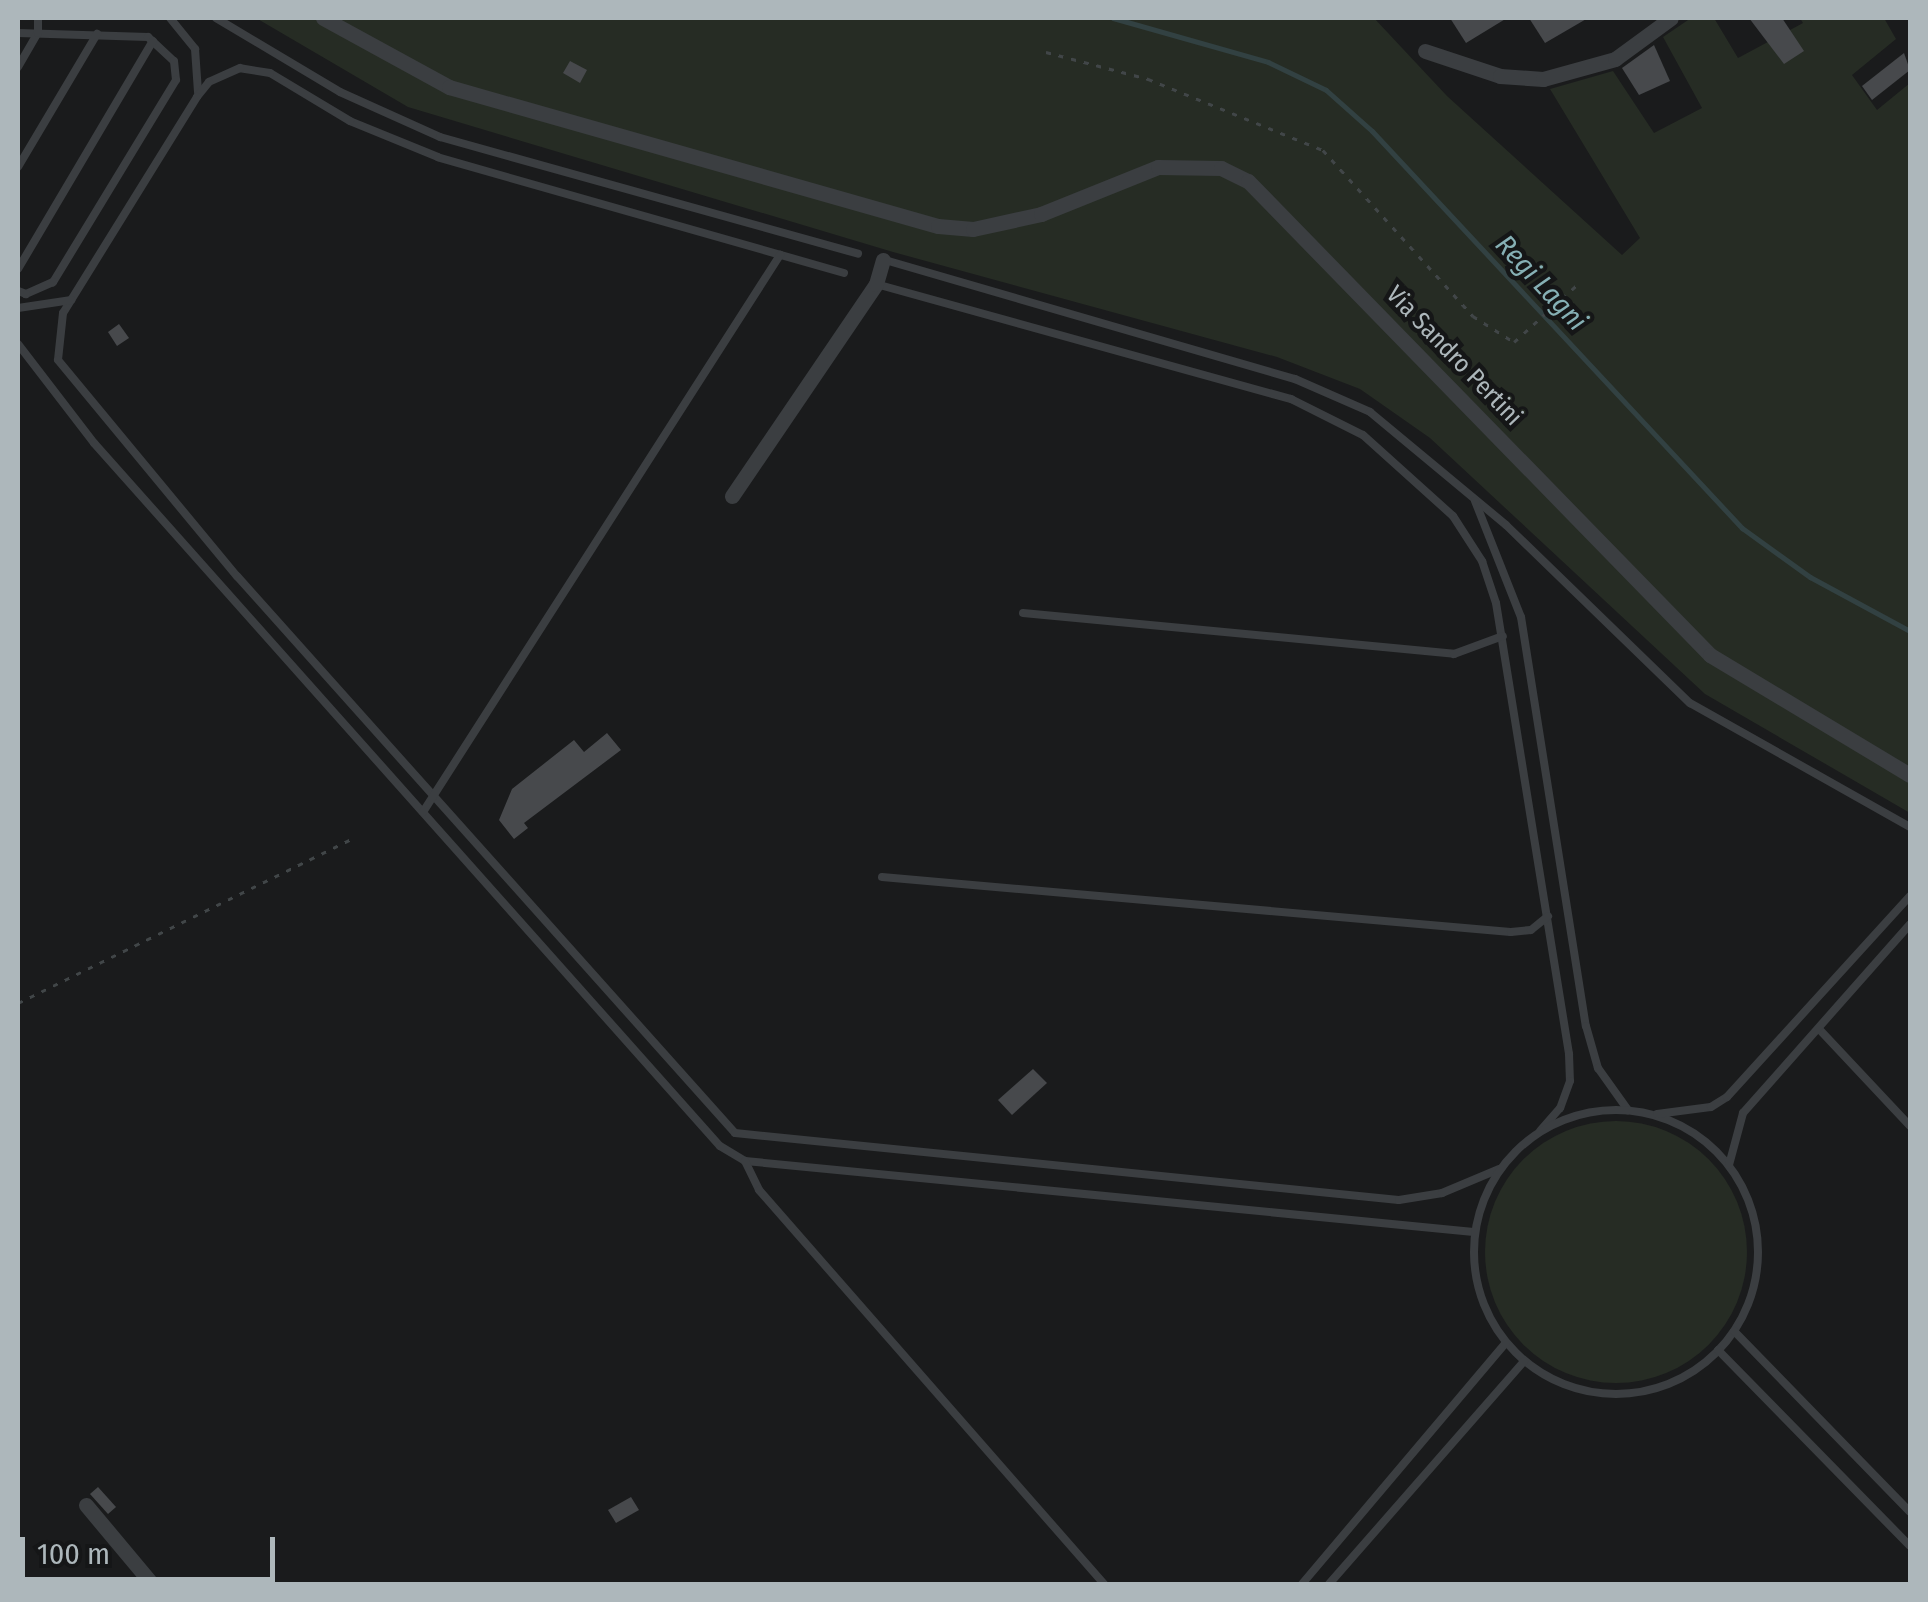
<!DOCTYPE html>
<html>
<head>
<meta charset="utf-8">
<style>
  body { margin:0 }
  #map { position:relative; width:1928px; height:1602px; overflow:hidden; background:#1a1b1c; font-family:"Fira Sans Condensed",sans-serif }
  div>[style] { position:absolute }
  .green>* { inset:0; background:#262c24 }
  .round { border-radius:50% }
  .stream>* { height:5px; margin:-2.5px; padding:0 2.5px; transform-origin:2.5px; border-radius:2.5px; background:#324142 }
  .building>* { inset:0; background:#47494c }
  .path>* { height:2.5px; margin-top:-1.25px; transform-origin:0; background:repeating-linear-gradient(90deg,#414648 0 5px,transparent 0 13px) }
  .lane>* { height:8px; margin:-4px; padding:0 4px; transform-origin:4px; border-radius:4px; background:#3b3e41 }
  .lane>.ring { margin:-4px; padding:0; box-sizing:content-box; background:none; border:8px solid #3b3e41; border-radius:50% }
  .street>* { height:15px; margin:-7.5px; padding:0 7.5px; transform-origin:7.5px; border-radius:7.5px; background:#3b3e41 }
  span { translate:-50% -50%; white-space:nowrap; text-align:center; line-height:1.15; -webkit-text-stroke:9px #151617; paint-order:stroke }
  .street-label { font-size:25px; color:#adb7bb }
  .water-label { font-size:28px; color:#86b0b5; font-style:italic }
  .frame { position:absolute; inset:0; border:20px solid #adb7bb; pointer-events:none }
  .scale { position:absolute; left:20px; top:1537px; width:255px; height:45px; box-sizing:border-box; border:5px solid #adb7bb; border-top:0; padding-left:12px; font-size:30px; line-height:35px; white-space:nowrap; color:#adb7bb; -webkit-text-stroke:8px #151617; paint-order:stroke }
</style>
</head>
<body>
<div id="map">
  <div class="green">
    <i style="clip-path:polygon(256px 18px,1374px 18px,1447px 96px,1622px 255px,1640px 238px,1550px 89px,1613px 71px,1654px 133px,1702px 108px,1663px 37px,1691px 18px,1714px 18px,1738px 58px,1803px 23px,1800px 18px,1884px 18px,1896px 39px,1852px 75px,1877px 110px,1910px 83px,1910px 813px,1705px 694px,1430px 438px,1360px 389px,1277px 357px,893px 252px,408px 107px)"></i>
    <i class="round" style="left:1485px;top:1121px;width:262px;height:262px"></i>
  </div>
  <div class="stream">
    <i style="left:1113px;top:18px;width:161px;rotate:15.8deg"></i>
    <i style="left:1268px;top:62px;width:64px;rotate:25.8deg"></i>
    <i style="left:1326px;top:90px;width:62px;rotate:41.7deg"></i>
    <i style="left:1372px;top:131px;width:543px;rotate:47.02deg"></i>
    <i style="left:1742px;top:528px;width:84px;rotate:35.8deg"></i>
    <i style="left:1810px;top:577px;width:114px;rotate:28.4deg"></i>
  </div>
  <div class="building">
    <i style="clip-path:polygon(1450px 18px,1507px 18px,1466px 43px)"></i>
    <i style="clip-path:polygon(1529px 18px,1588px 18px,1545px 43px)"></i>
    <i style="clip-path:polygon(1749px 18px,1782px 18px,1804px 51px,1784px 64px)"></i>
    <i style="clip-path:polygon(1654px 45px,1670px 81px,1639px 95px,1622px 68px)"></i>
    <i style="clip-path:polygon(1904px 53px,1910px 70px,1872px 100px,1862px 86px)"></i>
    <i style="clip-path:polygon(570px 61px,587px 70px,580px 83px,563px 73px)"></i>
    <i style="clip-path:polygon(119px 324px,129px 338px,117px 346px,108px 332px)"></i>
    <i style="clip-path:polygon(607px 733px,621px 750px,524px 823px,528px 828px,514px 839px,499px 820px,512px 789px,574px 740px,584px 752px)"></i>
    <i style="clip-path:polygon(1033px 1069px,1047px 1083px,1012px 1115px,998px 1100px)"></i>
    <i style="clip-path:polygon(98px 1487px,116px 1507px,108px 1514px,90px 1494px)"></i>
    <i style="clip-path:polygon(631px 1497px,639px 1510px,616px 1523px,608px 1510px)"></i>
  </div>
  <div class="path">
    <i style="left:1046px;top:52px;width:106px;rotate:14.8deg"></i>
    <i style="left:1148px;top:79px;width:189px;rotate:22.1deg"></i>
    <i style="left:1323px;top:150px;width:224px;rotate:47.9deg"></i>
    <i style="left:1473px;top:316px;width:49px;rotate:32.4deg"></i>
    <i style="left:1514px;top:342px;width:86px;rotate:-42.2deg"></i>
    <i style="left:18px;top:1003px;width:374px;rotate:-26.2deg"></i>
  </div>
  <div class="lane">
    <i style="left:170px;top:18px;width:40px;rotate:51deg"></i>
    <i style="left:195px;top:49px;width:43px;rotate:86deg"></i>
    <i style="left:216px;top:18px;width:144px;rotate:30.8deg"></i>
    <i style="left:340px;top:92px;width:110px;rotate:24.2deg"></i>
    <i style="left:440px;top:137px;width:434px;rotate:15.6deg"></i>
    <i style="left:18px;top:33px;width:130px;rotate:1.8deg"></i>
    <i style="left:148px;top:37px;width:35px;rotate:43deg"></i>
    <i style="left:174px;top:61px;width:19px;rotate:84deg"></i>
    <i style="left:176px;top:80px;width:237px;rotate:121.3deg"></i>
    <i style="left:53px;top:282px;width:30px;rotate:156deg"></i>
    <i style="left:26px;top:294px;width:9px;rotate:-159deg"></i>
    <i style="left:18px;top:67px;width:39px;rotate:-60deg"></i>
    <i style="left:38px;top:33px;width:15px;rotate:-90deg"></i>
    <i style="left:18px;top:167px;width:155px;rotate:-59.3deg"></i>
    <i style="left:885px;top:260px;width:427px;rotate:16.2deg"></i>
    <i style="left:1295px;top:379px;width:82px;rotate:23.7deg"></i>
    <i style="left:1370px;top:412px;width:177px;rotate:39.7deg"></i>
    <i style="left:1506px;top:525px;width:256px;rotate:44.1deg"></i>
    <i style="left:1690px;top:703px;width:253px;rotate:29.4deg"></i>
    <i style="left:18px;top:269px;width:265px;rotate:-59.4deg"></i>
    <i style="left:844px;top:273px;width:422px;rotate:-164.1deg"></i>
    <i style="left:438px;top:157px;width:95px;rotate:-157.8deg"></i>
    <i style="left:350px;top:121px;width:93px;rotate:-149deg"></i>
    <i style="left:270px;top:73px;width:30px;rotate:-171deg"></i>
    <i style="left:240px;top:68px;width:34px;rotate:156deg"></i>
    <i style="left:209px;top:82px;width:19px;rotate:129deg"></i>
    <i style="left:197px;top:97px;width:254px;rotate:121.8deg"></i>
    <i style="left:63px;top:313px;width:47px;rotate:96.1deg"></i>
    <i style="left:58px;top:360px;width:281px;rotate:50.4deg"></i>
    <i style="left:237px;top:576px;width:747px;rotate:48.2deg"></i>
    <i style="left:735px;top:1133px;width:667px;rotate:5.76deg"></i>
    <i style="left:1399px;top:1200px;width:44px;rotate:-9.2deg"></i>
    <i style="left:1442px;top:1193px;width:62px;rotate:-22.8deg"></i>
    <i style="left:876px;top:284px;width:431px;rotate:15.5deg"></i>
    <i style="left:1291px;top:399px;width:80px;rotate:26.6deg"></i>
    <i style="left:1363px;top:435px;width:121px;rotate:42deg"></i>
    <i style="left:1453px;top:516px;width:54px;rotate:57.2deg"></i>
    <i style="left:1482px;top:561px;width:44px;rotate:71.6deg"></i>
    <i style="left:1496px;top:603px;width:457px;rotate:80.8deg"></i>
    <i style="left:1569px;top:1054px;width:27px;rotate:88deg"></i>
    <i style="left:1570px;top:1081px;width:29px;rotate:110deg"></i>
    <i style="left:1560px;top:1108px;width:30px;rotate:131deg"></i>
    <i style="left:18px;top:308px;width:54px;rotate:-8.6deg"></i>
    <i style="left:18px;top:344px;width:125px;rotate:52.5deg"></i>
    <i style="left:94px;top:443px;width:941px;rotate:48.32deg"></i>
    <i style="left:720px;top:1146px;width:29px;rotate:31deg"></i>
    <i style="left:745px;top:1161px;width:732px;rotate:5.56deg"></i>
    <i style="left:1475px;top:501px;width:125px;rotate:68.4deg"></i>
    <i style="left:1521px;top:617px;width:414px;rotate:81deg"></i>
    <i style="left:1586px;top:1026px;width:44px;rotate:74.1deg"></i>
    <i style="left:1598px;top:1068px;width:52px;rotate:54.5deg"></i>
    <i style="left:1023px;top:613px;width:433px;rotate:5.4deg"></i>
    <i style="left:1454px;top:654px;width:52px;rotate:-20.2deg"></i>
    <i style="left:423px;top:812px;width:662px;rotate:-57.34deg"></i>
    <i style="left:882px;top:877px;width:631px;rotate:5deg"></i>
    <i style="left:1511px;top:932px;width:20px;rotate:-6deg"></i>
    <i style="left:1531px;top:930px;width:22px;rotate:-39deg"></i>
    <i style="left:1819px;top:1029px;width:133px;rotate:46.8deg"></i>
    <i class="ring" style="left:1474px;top:1110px;width:276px;height:276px"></i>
    <i style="left:1657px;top:1114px;width:54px;rotate:-7.4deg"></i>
    <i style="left:1711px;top:1107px;width:19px;rotate:-32deg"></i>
    <i style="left:1727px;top:1097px;width:272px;rotate:-47.7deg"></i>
    <i style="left:745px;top:1161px;width:32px;rotate:64deg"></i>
    <i style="left:759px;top:1190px;width:524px;rotate:48.79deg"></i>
    <i style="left:1729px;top:1165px;width:54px;rotate:-74.9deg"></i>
    <i style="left:1743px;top:1113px;width:252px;rotate:-48.5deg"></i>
    <i style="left:1734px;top:1331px;width:252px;rotate:45.8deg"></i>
    <i style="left:1718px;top:1350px;width:274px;rotate:45.6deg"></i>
    <i style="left:1302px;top:1584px;width:316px;rotate:-49.8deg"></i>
    <i style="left:1329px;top:1584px;width:296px;rotate:-48.8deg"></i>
  </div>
  <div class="street">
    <i style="left:323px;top:18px;width:144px;rotate:28.7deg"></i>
    <i style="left:449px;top:87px;width:508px;rotate:15.87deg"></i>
    <i style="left:938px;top:226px;width:35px;rotate:5deg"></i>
    <i style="left:973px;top:229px;width:70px;rotate:-12.4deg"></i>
    <i style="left:1041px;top:214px;width:126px;rotate:-21.9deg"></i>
    <i style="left:1158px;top:167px;width:63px;rotate:0.9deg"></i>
    <i style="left:1221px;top:168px;width:30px;rotate:26deg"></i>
    <i style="left:1248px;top:181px;width:662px;rotate:45.73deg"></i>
    <i style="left:1710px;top:655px;width:233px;rotate:31deg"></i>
    <i style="left:1425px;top:51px;width:79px;rotate:18.4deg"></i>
    <i style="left:1500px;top:76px;width:43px;rotate:4deg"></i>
    <i style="left:1543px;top:79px;width:75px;rotate:-15.5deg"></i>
    <i style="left:1615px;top:59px;width:69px;rotate:-36.2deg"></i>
    <i style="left:732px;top:496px;width:256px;rotate:-55.8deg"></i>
    <i style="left:876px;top:284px;width:25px;rotate:-74deg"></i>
    <i style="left:86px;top:1505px;width:103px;rotate:50.1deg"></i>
  </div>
  <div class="street-label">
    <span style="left:1454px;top:356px;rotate:46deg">Via Sandro Pertini</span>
  </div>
  <div class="water-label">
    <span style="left:1541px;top:283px;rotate:47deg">Regi Lagni</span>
  </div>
  <div class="frame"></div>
  <div class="scale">100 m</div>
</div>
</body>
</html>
